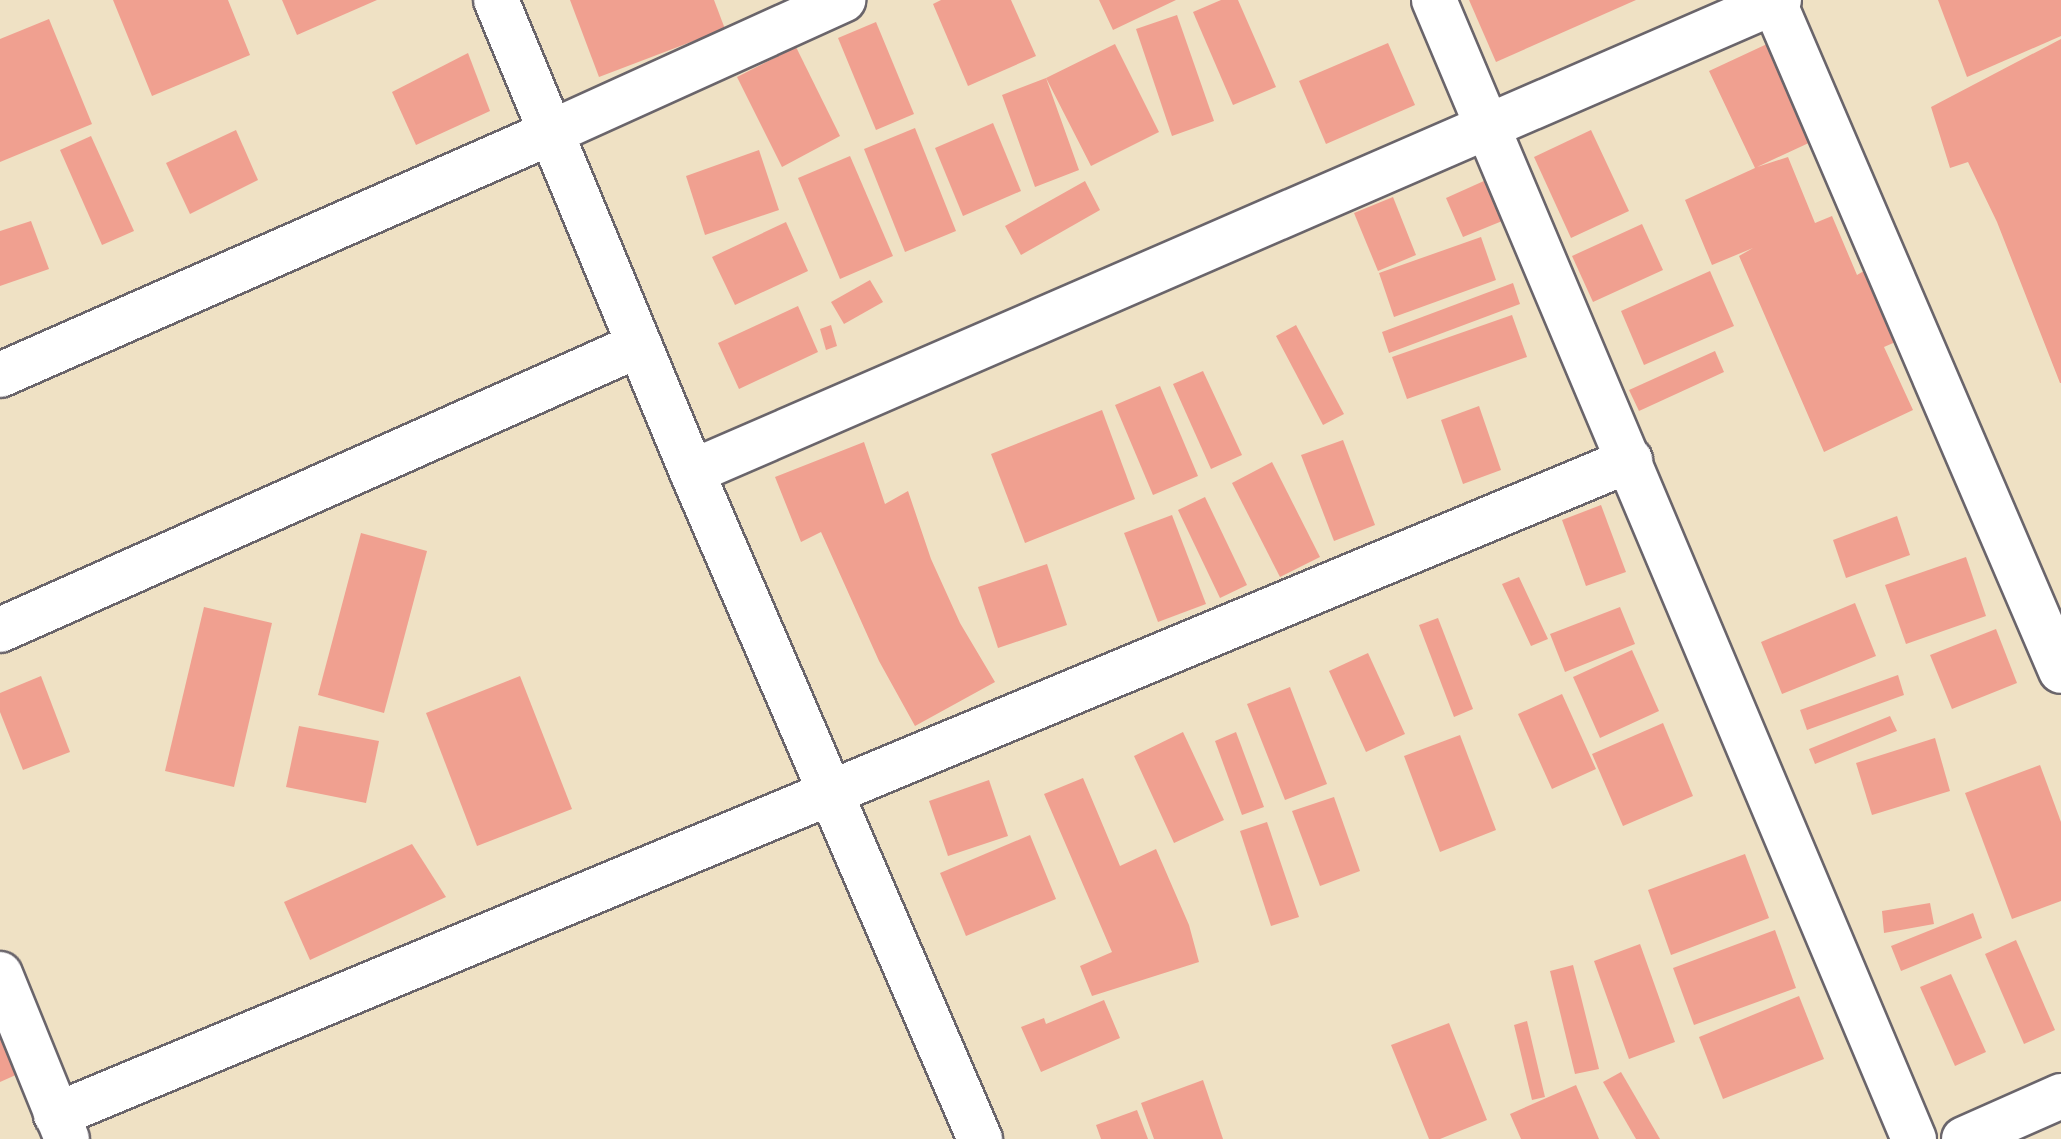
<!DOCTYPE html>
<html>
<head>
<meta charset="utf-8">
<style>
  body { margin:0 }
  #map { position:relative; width:2061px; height:1139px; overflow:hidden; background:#efe1c4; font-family:"Indie Flower",sans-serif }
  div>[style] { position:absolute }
  .building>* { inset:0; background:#f0a090 }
  .roads { filter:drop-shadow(2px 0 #6a656b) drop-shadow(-2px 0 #6a656b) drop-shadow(0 2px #6a656b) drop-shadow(0 -2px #6a656b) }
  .street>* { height:44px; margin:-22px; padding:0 22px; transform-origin:22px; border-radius:22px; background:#fff }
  span { translate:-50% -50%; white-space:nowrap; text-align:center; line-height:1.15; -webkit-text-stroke:6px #f6f6f2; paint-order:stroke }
</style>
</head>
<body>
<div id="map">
  <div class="building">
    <i style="clip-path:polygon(113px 0,228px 0,250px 55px,152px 96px)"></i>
    <i style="clip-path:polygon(282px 0,377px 0,297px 35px)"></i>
    <i style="clip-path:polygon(570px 0,714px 0,725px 29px,599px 77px)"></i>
    <i style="clip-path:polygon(941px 0,1011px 0,1036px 56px,968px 86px,933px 4px)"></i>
    <i style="clip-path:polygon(1099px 0,1176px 0,1113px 30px)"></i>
    <i style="clip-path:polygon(1221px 0,1238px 0,1276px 87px,1233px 105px,1193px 12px)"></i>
    <i style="clip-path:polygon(1469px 0,1636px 0,1496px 62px)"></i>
    <i style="clip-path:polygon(1938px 0,2061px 0,2061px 36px,1967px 77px)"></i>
    <i style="clip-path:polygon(1177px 15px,1214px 121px,1172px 136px,1136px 29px)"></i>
    <i style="clip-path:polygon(49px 19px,92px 124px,0 162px,0 39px)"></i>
    <i style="clip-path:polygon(876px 22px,914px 114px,876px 130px,838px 38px)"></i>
    <i style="clip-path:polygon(2061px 39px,2061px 383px,2060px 383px,1997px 222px,1968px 162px,1950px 168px,1931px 107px)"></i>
    <i style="clip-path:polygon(1388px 43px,1415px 105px,1326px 144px,1299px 81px)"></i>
    <i style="clip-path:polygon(1115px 44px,1159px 132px,1091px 166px,1046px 78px,1079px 170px,1035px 187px,1002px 95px,1046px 78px)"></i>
    <i style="clip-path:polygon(1767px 44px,1792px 96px,1826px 135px,1757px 167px,1788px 157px,1815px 223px,1832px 216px,1857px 275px,1869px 268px,1900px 340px,1884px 347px,1913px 410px,1824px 452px,1739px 256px,1753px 248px,1712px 265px,1685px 200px,1755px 168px,1709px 71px)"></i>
    <i style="clip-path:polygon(796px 47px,840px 136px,782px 167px,737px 77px)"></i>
    <i style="clip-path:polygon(468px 53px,490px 111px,416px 145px,392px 92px)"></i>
    <i style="clip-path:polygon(993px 123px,1021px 191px,963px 216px,935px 148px)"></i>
    <i style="clip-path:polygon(915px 128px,956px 231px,905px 252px,864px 149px)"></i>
    <i style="clip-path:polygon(236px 130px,258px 180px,190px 214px,166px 163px)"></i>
    <i style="clip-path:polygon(1591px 130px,1629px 211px,1571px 238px,1534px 157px)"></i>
    <i style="clip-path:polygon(91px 136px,134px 231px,102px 245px,60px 150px)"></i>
    <i style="clip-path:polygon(759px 150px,779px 210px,705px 235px,686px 176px)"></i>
    <i style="clip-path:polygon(850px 156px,893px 256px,840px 279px,798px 178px)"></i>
    <i style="clip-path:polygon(1495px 176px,1512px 217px,1463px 237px,1446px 198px)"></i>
    <i style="clip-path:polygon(1085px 181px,1100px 210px,1021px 255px,1005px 226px)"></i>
    <i style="clip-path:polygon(1393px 197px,1416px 255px,1378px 271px,1354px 213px)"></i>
    <i style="clip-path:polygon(31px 221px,49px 269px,0 286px,0 231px)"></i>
    <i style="clip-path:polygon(786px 222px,808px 271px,735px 305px,712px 257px)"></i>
    <i style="clip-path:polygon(1642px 224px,1663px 270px,1593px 302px,1572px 256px)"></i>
    <i style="clip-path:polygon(1481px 237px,1496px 280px,1394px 317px,1379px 273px)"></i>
    <i style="clip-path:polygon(1710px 271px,1734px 326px,1644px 365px,1621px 311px)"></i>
    <i style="clip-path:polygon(870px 280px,883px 302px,844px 324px,831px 302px)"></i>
    <i style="clip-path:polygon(1513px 283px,1520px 304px,1389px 353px,1382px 332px)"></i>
    <i style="clip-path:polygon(798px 306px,818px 352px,739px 389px,718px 343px)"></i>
    <i style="clip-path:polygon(1512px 315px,1527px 357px,1407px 399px,1392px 357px)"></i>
    <i style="clip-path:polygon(831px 325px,837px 346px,826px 350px,820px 329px)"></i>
    <i style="clip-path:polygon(1296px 325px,1344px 414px,1323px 425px,1276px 336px)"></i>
    <i style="clip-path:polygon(1715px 351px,1724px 372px,1639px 411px,1629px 390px)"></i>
    <i style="clip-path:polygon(1203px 371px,1242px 455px,1211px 469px,1173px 384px)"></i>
    <i style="clip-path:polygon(1160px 386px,1198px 476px,1153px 495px,1115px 405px)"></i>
    <i style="clip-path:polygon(1479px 406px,1501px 470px,1463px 484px,1441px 420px)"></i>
    <i style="clip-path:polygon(1102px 410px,1135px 499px,1025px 543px,991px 454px)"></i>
    <i style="clip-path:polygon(1343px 440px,1375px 525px,1334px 541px,1301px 455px)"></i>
    <i style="clip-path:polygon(864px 442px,885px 504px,908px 491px,931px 559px,960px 623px,995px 682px,915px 726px,879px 661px,821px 532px,801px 542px,775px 477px)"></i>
    <i style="clip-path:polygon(1272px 462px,1320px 557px,1280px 577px,1232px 483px)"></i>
    <i style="clip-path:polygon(1205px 497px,1247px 585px,1220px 598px,1178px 510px)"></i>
    <i style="clip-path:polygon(1601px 505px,1626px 572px,1586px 586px,1562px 520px)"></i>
    <i style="clip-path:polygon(1172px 515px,1206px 604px,1158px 622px,1124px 533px)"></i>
    <i style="clip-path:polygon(1897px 516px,1910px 555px,1846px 578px,1833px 540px)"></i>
    <i style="clip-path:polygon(361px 533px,427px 551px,384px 713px,318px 695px)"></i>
    <i style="clip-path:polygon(1966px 557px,1986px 616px,1906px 644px,1885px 585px)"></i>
    <i style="clip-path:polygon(1047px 564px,1067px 625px,998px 648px,978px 587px)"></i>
    <i style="clip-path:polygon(1519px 577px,1548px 639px,1531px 646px,1502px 584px)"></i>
    <i style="clip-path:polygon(1855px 603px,1876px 656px,1782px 694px,1761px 642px)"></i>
    <i style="clip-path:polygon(204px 607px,272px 623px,234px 787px,165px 771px)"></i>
    <i style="clip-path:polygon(1620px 607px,1635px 644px,1565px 672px,1550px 634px)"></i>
    <i style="clip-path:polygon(1438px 618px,1473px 709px,1454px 717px,1419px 625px)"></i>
    <i style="clip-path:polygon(1996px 629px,2017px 683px,1952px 709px,1930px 655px)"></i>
    <i style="clip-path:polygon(1632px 650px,1659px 711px,1600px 738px,1573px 677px)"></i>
    <i style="clip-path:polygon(1368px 653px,1405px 734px,1366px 752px,1329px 671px)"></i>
    <i style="clip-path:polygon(1898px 675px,1904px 695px,1807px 730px,1800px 710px)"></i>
    <i style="clip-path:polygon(41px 676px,70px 752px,23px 770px,0 712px,0 693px)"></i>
    <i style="clip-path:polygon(520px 676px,572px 809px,477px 846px,426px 713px)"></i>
    <i style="clip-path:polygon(1290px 687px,1327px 784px,1285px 800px,1247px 704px)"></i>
    <i style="clip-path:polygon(1562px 694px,1596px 769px,1552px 789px,1518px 714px)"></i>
    <i style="clip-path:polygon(1890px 716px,1897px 731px,1815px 764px,1809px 749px)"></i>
    <i style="clip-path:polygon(1663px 723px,1693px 796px,1623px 826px,1592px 754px)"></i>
    <i style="clip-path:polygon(299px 726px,379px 741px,366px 803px,286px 787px)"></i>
    <i style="clip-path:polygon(1183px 732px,1224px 820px,1174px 843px,1134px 756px)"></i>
    <i style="clip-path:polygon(1236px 732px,1264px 807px,1242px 815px,1215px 741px)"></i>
    <i style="clip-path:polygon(1460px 735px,1496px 830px,1440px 852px,1404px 756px)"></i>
    <i style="clip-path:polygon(1935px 738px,1950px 791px,1872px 815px,1856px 763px)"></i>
    <i style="clip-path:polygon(2040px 765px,2061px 822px,2061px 901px,2012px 919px,1965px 793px)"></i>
    <i style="clip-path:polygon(1083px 778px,1120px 866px,1156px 849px,1189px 925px,1199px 962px,1092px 996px,1080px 966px,1112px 952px,1044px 794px)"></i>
    <i style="clip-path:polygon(989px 780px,1008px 836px,948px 856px,929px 801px)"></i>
    <i style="clip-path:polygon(1334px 797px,1360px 871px,1320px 886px,1292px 811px)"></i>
    <i style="clip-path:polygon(1267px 822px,1299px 917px,1271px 926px,1240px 831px)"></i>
    <i style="clip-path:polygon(1030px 835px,1056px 899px,966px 936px,940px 873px)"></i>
    <i style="clip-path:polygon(412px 844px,446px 897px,310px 960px,284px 902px)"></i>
    <i style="clip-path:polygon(1745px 854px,1769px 918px,1671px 955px,1648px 890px)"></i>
    <i style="clip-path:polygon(1930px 903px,1934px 924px,1884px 933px,1882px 911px)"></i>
    <i style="clip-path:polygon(1973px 913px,1982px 938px,1901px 971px,1891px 946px)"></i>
    <i style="clip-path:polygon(1775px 930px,1796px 988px,1694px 1025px,1673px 968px)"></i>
    <i style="clip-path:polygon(2016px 940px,2055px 1030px,2024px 1044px,1985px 954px)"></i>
    <i style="clip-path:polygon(1640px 944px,1675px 1042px,1629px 1059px,1594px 961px)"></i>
    <i style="clip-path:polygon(1573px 965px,1599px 1069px,1575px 1074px,1550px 971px)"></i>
    <i style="clip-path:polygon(1951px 974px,1986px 1052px,1955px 1066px,1920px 987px)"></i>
    <i style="clip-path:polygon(1799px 996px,1824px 1059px,1723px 1099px,1699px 1037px)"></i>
    <i style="clip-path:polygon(1104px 1000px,1120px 1038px,1041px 1072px,1021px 1027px,1044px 1018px,1046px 1024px)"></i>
    <i style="clip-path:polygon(1527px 1021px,1545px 1097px,1532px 1100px,1514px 1025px)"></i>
    <i style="clip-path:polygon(1449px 1023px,1487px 1120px,1440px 1139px,1429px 1139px,1391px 1045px)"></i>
    <i style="clip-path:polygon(0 1030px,18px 1074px,0 1082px)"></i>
    <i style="clip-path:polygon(1621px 1072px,1660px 1139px,1636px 1139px,1603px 1082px)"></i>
    <i style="clip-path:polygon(1203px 1080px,1223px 1139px,1154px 1139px,1141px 1103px)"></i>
    <i style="clip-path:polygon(1576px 1085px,1599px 1139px,1521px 1139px,1510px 1114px)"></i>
    <i style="clip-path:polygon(1137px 1110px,1148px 1139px,1101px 1139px,1096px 1125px)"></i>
  </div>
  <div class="roads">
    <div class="street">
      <i style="left:496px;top:0;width:511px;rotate:67.45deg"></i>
      <i style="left:692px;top:472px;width:727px;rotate:66.65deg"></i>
      <i style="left:1434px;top:0;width:1236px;rotate:67.15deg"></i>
      <i style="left:1773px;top:0;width:730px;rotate:66.77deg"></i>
      <i style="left:0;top:375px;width:603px;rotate:-23.76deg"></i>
      <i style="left:552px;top:132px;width:320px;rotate:-24.4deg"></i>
      <i style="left:692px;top:472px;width:1185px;rotate:-23.47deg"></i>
      <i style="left:0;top:630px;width:700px;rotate:-24.04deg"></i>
      <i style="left:0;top:974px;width:178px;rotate:67.9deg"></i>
      <i style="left:56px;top:1115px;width:1705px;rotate:-22.59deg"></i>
      <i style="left:1964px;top:1139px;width:106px;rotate:-23.9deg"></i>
    </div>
  </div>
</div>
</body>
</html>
